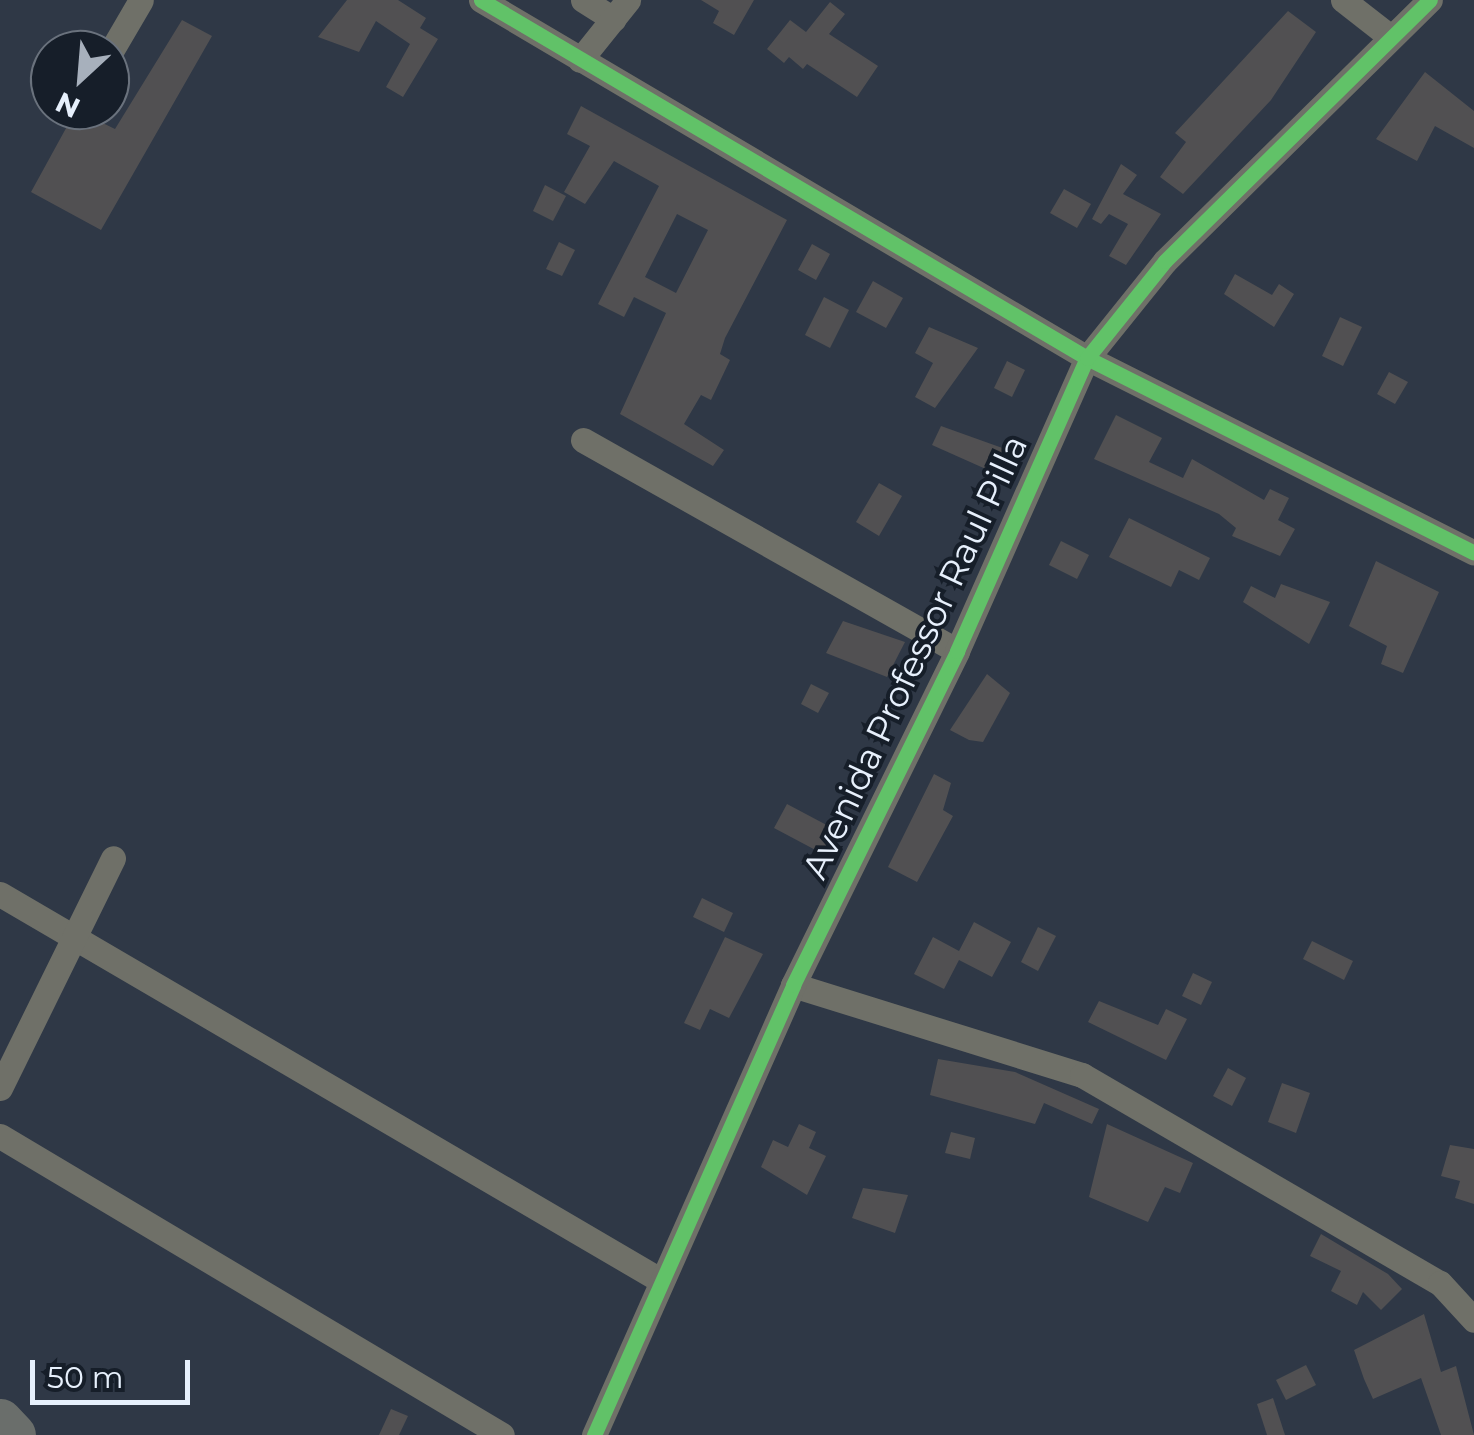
<!DOCTYPE html>
<html>
<head>
<meta charset="utf-8">
<style>
  body { margin:0 }
  #map { position:relative; width:1474px; height:1435px; overflow:hidden; background:#2f3846; font-family:Montserrat,sans-serif }
  div>[style] { position:absolute }
  .building>* { inset:0; background:#515052 }
  .street>* { height:25px; margin:-12.5px; padding:0 12.5px; transform-origin:12.5px; border-radius:12.5px; background:#6f7068 }
  .highway>* { height:45px; margin:-22.5px; padding:0 22.5px; transform-origin:22.5px; border-radius:22.5px; background:#6a6e6b }
  .cycleway>* { height:15px; margin:-7.5px; padding:0 7.5px; transform-origin:7.5px; border-radius:7.5px; background:#61c268 }
  span { translate:-50% -50%; white-space:nowrap; text-align:center; line-height:1.15; -webkit-text-stroke:8px #161e29; paint-order:stroke }
  .street-label { font-size:35px; color:#e7f0fc }
  .north { position:absolute; left:30px; top:30px; width:100px; height:100px; box-sizing:border-box; background:#161e29; border:2px solid #6a727d; border-radius:50%; rotate:206deg; font-size:28px; font-weight:700; line-height:40px; text-align:center; color:#e7f0fc }
  .north::after { content:''; display:block; margin:auto; width:35px; height:45px; background:#a7b0bc; clip-path:polygon(50% 0,100% 100%,50% 72%,0 100%) }
  .scale { position:absolute; left:30px; top:1360px; width:160px; height:45px; box-sizing:border-box; border:5px solid #e7f0fc; border-top:0; padding-left:12px; font-size:30px; line-height:35px; white-space:nowrap; color:#e7f0fc; -webkit-text-stroke:8px #161e29; paint-order:stroke }
</style>
</head>
<body>
<div id="map">
  <div class="building">
    <i style="clip-path:polygon(347px 0,398px 0,426px 18px,420px 28px,438px 39px,403px 97px,386px 87px,410px 44px,376px 21px,359px 52px,318px 37px)"></i>
    <i style="clip-path:polygon(701px 0,754px 0,734px 35px,713px 23px,719px 11px)"></i>
    <i style="clip-path:polygon(830px 2px,845px 14px,829px 34px,878px 66px,857px 97px,807px 64px,803px 69px,789px 57px,784px 63px,767px 49px,790px 20px,806px 32px)"></i>
    <i style="clip-path:polygon(1288px 11px,1316px 32px,1271px 100px,1183px 194px,1160px 177px,1186px 142px,1175px 133px)"></i>
    <i style="clip-path:polygon(182px 20px,212px 36px,101px 230px,31px 192px,76px 110px,115px 129px)"></i>
    <i style="clip-path:polygon(1425px 72px,1474px 111px,1474px 148px,1435px 126px,1417px 161px,1376px 139px)"></i>
    <i style="clip-path:polygon(evenodd,581px 106px,787px 220px,725px 338px,720px 354px,730px 360px,711px 400px,701px 395px,684px 424px,724px 450px,713px 466px,620px 414px,666px 313px,634px 297px,624px 317px,598px 304px,659px 186px,614px 161px,585px 204px,564px 192px,590px 146px,567px 134px,581px 106px,677px 214px,708px 230px,676px 293px,645px 277px,677px 214px)"></i>
    <i style="clip-path:polygon(1121px 164px,1137px 175px,1123px 194px,1161px 214px,1126px 265px,1109px 256px,1128px 224px,1109px 214px,1101px 224px,1092px 219px)"></i>
    <i style="clip-path:polygon(545px 185px,566px 196px,553px 221px,533px 211px)"></i>
    <i style="clip-path:polygon(1064px 189px,1091px 204px,1077px 228px,1050px 213px)"></i>
    <i style="clip-path:polygon(559px 242px,575px 250px,562px 276px,546px 269px)"></i>
    <i style="clip-path:polygon(812px 244px,830px 254px,816px 280px,798px 270px)"></i>
    <i style="clip-path:polygon(1235px 274px,1272px 295px,1279px 284px,1294px 294px,1274px 327px,1224px 294px)"></i>
    <i style="clip-path:polygon(873px 281px,903px 298px,886px 328px,856px 312px)"></i>
    <i style="clip-path:polygon(824px 297px,849px 310px,830px 348px,805px 335px)"></i>
    <i style="clip-path:polygon(1340px 317px,1362px 327px,1343px 366px,1322px 356px)"></i>
    <i style="clip-path:polygon(929px 327px,978px 348px,935px 408px,915px 397px,933px 363px,915px 353px)"></i>
    <i style="clip-path:polygon(1007px 361px,1025px 370px,1012px 397px,994px 388px)"></i>
    <i style="clip-path:polygon(1389px 372px,1408px 382px,1395px 404px,1377px 394px)"></i>
    <i style="clip-path:polygon(1116px 415px,1162px 438px,1149px 462px,1183px 478px,1192px 459px,1264px 500px,1270px 489px,1289px 498px,1278px 520px,1295px 529px,1280px 556px,1232px 536px,1236px 528px,1219px 514px,1094px 459px)"></i>
    <i style="clip-path:polygon(941px 426px,1008px 450px,997px 474px,932px 445px)"></i>
    <i style="clip-path:polygon(879px 483px,902px 496px,879px 536px,856px 522px)"></i>
    <i style="clip-path:polygon(1129px 518px,1210px 558px,1199px 580px,1179px 570px,1171px 587px,1109px 557px)"></i>
    <i style="clip-path:polygon(1061px 541px,1089px 555px,1077px 579px,1049px 565px)"></i>
    <i style="clip-path:polygon(1376px 561px,1439px 592px,1403px 673px,1381px 664px,1387px 646px,1349px 626px)"></i>
    <i style="clip-path:polygon(1281px 584px,1330px 602px,1309px 644px,1243px 602px,1251px 586px,1275px 598px)"></i>
    <i style="clip-path:polygon(843px 621px,905px 642px,887px 677px,826px 653px)"></i>
    <i style="clip-path:polygon(987px 674px,1010px 693px,983px 742px,969px 740px,950px 730px)"></i>
    <i style="clip-path:polygon(811px 684px,829px 693px,818px 713px,801px 704px)"></i>
    <i style="clip-path:polygon(934px 774px,951px 783px,943px 810px,953px 816px,917px 882px,888px 867px)"></i>
    <i style="clip-path:polygon(787px 804px,836px 830px,823px 854px,774px 828px)"></i>
    <i style="clip-path:polygon(702px 898px,733px 913px,724px 932px,693px 917px)"></i>
    <i style="clip-path:polygon(974px 922px,1011px 942px,992px 977px,959px 960px,944px 989px,914px 974px,933px 937px,959px 951px)"></i>
    <i style="clip-path:polygon(1038px 927px,1056px 936px,1038px 971px,1021px 962px)"></i>
    <i style="clip-path:polygon(725px 937px,763px 954px,729px 1018px,710px 1009px,700px 1030px,684px 1023px)"></i>
    <i style="clip-path:polygon(1312px 941px,1353px 961px,1344px 980px,1303px 959px)"></i>
    <i style="clip-path:polygon(1193px 973px,1212px 982px,1201px 1005px,1182px 996px)"></i>
    <i style="clip-path:polygon(1099px 1001px,1158px 1025px,1166px 1009px,1187px 1019px,1166px 1060px,1088px 1022px)"></i>
    <i style="clip-path:polygon(938px 1059px,1015px 1072px,1099px 1109px,1092px 1124px,1044px 1103px,1035px 1124px,930px 1095px)"></i>
    <i style="clip-path:polygon(1228px 1068px,1246px 1078px,1232px 1106px,1213px 1096px)"></i>
    <i style="clip-path:polygon(1282px 1083px,1310px 1093px,1296px 1133px,1268px 1122px)"></i>
    <i style="clip-path:polygon(799px 1124px,816px 1132px,809px 1148px,826px 1156px,807px 1195px,761px 1167px,773px 1140px,788px 1147px)"></i>
    <i style="clip-path:polygon(1107px 1124px,1193px 1163px,1180px 1193px,1165px 1187px,1148px 1222px,1089px 1197px)"></i>
    <i style="clip-path:polygon(951px 1132px,975px 1138px,970px 1159px,945px 1153px)"></i>
    <i style="clip-path:polygon(1450px 1145px,1474px 1149px,1474px 1204px,1455px 1198px,1460px 1181px,1441px 1176px)"></i>
    <i style="clip-path:polygon(863px 1188px,908px 1195px,895px 1233px,852px 1218px)"></i>
    <i style="clip-path:polygon(1321px 1234px,1388px 1274px,1402px 1289px,1381px 1310px,1363px 1292px,1357px 1305px,1331px 1291px,1341px 1271px,1310px 1256px)"></i>
    <i style="clip-path:polygon(1424px 1314px,1441px 1372px,1456px 1366px,1474px 1435px,1441px 1435px,1421px 1378px,1373px 1399px,1364px 1379px,1354px 1350px)"></i>
    <i style="clip-path:polygon(1306px 1365px,1316px 1385px,1286px 1400px,1276px 1380px)"></i>
    <i style="clip-path:polygon(1273px 1398px,1285px 1435px,1267px 1435px,1257px 1404px)"></i>
    <i style="clip-path:polygon(391px 1409px,408px 1416px,399px 1435px,379px 1435px)"></i>
  </div>
  <div class="street">
    <i style="left:481px;top:0;width:704px;rotate:30.57deg"></i>
    <i style="left:1087px;top:358px;width:433px;rotate:26.7deg"></i>
    <i style="left:583px;top:0;width:36px;rotate:32deg"></i>
    <i style="left:1343px;top:0;width:58px;rotate:38deg"></i>
    <i style="left:110px;top:53px;width:61px;rotate:-59.7deg"></i>
    <i style="left:580px;top:60px;width:77px;rotate:-51.3deg"></i>
    <i style="left:583px;top:440px;width:429px;rotate:29.4deg"></i>
    <i style="left:0;top:894px;width:765px;rotate:30.32deg"></i>
    <i style="left:793px;top:985px;width:303px;rotate:17.3deg"></i>
    <i style="left:1082px;top:1075px;width:414px;rotate:30.2deg"></i>
    <i style="left:1440px;top:1283px;width:50px;rotate:47.4deg"></i>
    <i style="left:0;top:1088px;width:256px;rotate:-63.8deg"></i>
    <i style="left:0;top:1136px;width:584px;rotate:30.78deg"></i>
    <i style="left:594px;top:1435px;width:492px;rotate:-66.1deg"></i>
    <i style="left:793px;top:985px;width:372px;rotate:-63.8deg"></i>
    <i style="left:957px;top:651px;width:321px;rotate:-66.1deg"></i>
    <i style="left:1087px;top:358px;width:124px;rotate:-51.2deg"></i>
    <i style="left:1165px;top:261px;width:372px;rotate:-44.6deg"></i>
  </div>
  <div class="highway">
    <i style="left:0;top:1421px;width:19px;rotate:47deg"></i>
  </div>
  <div class="cycleway">
    <i style="left:481px;top:0;width:704px;rotate:30.57deg"></i>
    <i style="left:1087px;top:358px;width:433px;rotate:26.7deg"></i>
    <i style="left:594px;top:1435px;width:492px;rotate:-66.1deg"></i>
    <i style="left:793px;top:985px;width:372px;rotate:-63.8deg"></i>
    <i style="left:957px;top:651px;width:321px;rotate:-66.1deg"></i>
    <i style="left:1087px;top:358px;width:124px;rotate:-51.2deg"></i>
    <i style="left:1165px;top:261px;width:372px;rotate:-44.6deg"></i>
  </div>
  <div class="street-label">
    <span style="left:915px;top:657px;rotate:-65deg">Avenida Professor Raul Pilla</span>
  </div>
  <div class="north">N</div>
  <div class="scale">50 m</div>
</div>
</body>
</html>
